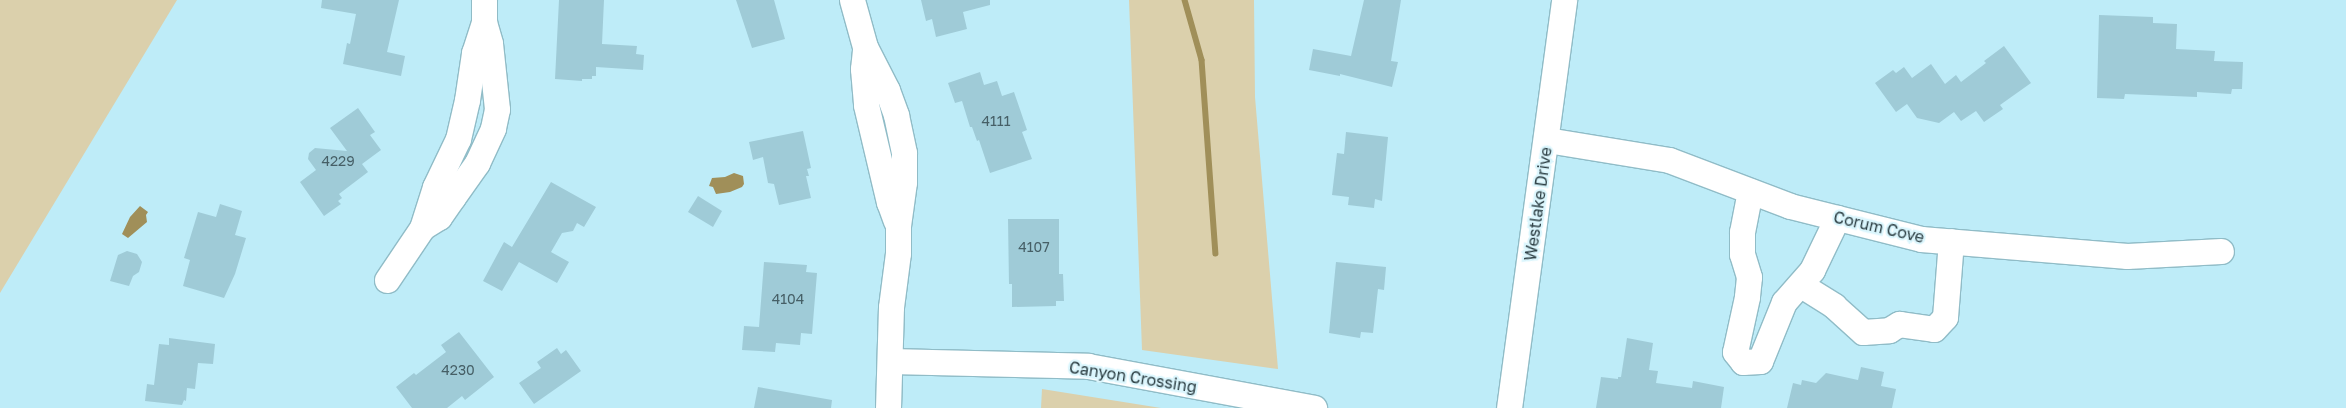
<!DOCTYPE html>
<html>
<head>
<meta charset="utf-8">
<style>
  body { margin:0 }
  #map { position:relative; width:2346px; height:408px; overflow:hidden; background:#beecf8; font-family:"Golos Text",sans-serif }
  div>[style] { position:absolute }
  .green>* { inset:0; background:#dbd0ac }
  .water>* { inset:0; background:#a08f59 }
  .stream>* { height:5.5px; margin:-2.75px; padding:0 2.75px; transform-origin:2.75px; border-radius:2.75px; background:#a08f59 }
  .building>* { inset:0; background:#9fcbd7 }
  .roads { filter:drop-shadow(1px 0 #90bcc7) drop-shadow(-1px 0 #90bcc7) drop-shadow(0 1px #90bcc7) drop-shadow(0 -1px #90bcc7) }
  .minor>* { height:25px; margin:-12.5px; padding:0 12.5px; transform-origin:12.5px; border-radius:12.5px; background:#fff }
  span { translate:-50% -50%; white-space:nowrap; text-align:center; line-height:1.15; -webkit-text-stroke:4.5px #dbf6fd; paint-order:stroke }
  .number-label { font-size:14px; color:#465f66 }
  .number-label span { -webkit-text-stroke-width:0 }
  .street-label { font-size:16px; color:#293b40 }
</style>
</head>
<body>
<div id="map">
  <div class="green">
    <i style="clip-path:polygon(0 0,177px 0,0 293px)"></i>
    <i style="clip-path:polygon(1129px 0,1254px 0,1255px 97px,1278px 369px,1142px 350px)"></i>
    <i style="clip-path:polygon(1042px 389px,1161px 408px,1041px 408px)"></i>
  </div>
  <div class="water">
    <i style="clip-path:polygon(734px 173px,743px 176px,744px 184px,742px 187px,730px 192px,716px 194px,713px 187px,709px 186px,712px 178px,725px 177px)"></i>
    <i style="clip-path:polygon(140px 206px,148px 212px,146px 215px,147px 222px,128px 238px,122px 234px,130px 217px)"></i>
  </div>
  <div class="stream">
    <i style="left:1185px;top:0;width:62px;rotate:74.2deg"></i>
    <i style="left:1202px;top:60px;width:194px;rotate:85.9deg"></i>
  </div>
  <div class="building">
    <i style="clip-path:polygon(322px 0,399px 0,387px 52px,405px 56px,401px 76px,343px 64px,347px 43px,350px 44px,356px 14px,321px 8px)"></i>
    <i style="clip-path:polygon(559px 0,604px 0,602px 44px,637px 46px,636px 54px,644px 55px,643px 70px,596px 67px,596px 76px,592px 76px,592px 79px,582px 79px,582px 81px,555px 79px)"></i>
    <i style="clip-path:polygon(736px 0,774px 0,785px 39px,752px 48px)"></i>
    <i style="clip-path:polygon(921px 0,990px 0,990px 5px,963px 12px,967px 29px,936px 37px,932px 19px,926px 21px)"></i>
    <i style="clip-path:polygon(1364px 0,1401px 0,1391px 61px,1398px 62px,1392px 87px,1340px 74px,1340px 76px,1309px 70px,1313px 49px,1351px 56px)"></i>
    <i style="clip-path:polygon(2099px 15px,2153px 17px,2153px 23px,2177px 24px,2176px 49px,2215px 51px,2214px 61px,2243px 62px,2242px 89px,2232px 89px,2231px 94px,2197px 92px,2197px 97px,2125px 94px,2124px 99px,2097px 98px)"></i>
    <i style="clip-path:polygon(2004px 46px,2031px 83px,2000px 105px,2003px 109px,1984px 122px,1976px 111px,1961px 121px,1954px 112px,1939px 123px,1917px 118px,1907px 104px,1896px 112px,1875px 83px,1893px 70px,1896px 73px,1904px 67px,1912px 78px,1931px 64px,1945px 84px,1956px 75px,1961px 82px,1986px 63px,1984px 61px)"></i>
    <i style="clip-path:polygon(980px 72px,984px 85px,997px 81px,1002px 96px,1014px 92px,1027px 130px,1022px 132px,1032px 159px,990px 173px,979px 140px,977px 141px,972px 127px,970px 127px,962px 101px,955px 103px,948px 83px)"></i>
    <i style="clip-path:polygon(358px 108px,375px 132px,370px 135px,381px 150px,362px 164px,368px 172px,339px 194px,342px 198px,338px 201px,341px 204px,324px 216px,300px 182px,316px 170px,308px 159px,309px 153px,315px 148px,347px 151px,330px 128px)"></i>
    <i style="clip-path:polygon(803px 131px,811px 168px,807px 169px,809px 176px,806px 176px,811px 198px,779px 205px,774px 184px,768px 183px,763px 157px,753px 160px,749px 142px)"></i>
    <i style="clip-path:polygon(1346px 132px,1388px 137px,1382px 201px,1375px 199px,1374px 208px,1348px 205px,1349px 197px,1332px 195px,1337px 153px,1344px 154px)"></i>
    <i style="clip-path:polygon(551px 182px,596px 207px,584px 227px,577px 223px,573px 231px,562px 233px,551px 252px,569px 262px,557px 283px,519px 262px,502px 291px,483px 281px,504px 242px,512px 247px)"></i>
    <i style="clip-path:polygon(698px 196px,722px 211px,713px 227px,688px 212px)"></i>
    <i style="clip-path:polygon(220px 204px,242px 211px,235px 235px,246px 238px,235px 274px,224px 298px,183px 286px,190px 260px,184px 258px,198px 212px,216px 217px)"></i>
    <i style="clip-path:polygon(1008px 219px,1059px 219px,1059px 274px,1063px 274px,1064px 301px,1056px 301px,1056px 306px,1012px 307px,1012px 284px,1009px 284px)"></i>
    <i style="clip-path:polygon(127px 251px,137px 254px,142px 262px,139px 272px,133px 276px,129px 286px,110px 281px,118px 255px)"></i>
    <i style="clip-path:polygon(764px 262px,807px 265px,806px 272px,817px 273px,812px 334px,801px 333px,800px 345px,776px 343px,775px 352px,742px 350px,744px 326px,759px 327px)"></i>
    <i style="clip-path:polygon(1336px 262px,1386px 267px,1384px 290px,1378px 289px,1373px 333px,1361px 332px,1360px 338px,1329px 333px)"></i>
    <i style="clip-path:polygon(459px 332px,494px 377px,465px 400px,462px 396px,447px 408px,412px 408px,396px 387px,414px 373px,416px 375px,446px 352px,441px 345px)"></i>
    <i style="clip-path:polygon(169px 338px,215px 344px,213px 364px,198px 363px,195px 389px,187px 388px,186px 401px,184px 400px,182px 405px,145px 401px,147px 384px,154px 385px,159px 344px,169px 345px)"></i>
    <i style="clip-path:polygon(1627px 338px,1653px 343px,1649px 370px,1658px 371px,1656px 383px,1692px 388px,1693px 381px,1724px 387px,1721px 408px,1596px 408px,1601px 377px,1618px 379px,1618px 377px,1621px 377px)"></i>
    <i style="clip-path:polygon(557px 348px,561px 354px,566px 350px,581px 371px,534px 404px,519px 383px,541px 368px,537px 362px)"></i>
    <i style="clip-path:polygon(1861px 367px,1884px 372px,1881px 386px,1896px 389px,1892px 408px,1787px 408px,1793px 383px,1801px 385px,1802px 380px,1816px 383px,1826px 373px,1858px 380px)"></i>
    <i style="clip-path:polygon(758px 387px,832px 400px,831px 408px,754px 408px)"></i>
  </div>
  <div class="roads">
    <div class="minor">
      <i style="left:852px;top:0;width:49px;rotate:74.5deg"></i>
      <i style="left:865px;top:47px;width:48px;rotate:62.9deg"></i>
      <i style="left:887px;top:90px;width:27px;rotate:70deg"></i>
      <i style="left:896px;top:115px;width:39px;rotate:78deg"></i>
      <i style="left:904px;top:153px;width:29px;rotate:90deg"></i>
      <i style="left:904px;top:182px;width:44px;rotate:97.8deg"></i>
      <i style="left:898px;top:226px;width:27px;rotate:90deg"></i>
      <i style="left:898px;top:253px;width:54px;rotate:97.4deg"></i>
      <i style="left:891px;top:307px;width:101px;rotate:91.7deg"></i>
      <i style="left:865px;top:50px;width:19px;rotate:96deg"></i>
      <i style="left:863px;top:69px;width:36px;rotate:85deg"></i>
      <i style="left:866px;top:105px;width:100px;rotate:76.7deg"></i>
      <i style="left:889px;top:202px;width:20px;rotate:70deg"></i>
      <i style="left:1547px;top:140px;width:124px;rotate:9.3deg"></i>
      <i style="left:1669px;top:160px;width:129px;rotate:20.8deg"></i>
      <i style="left:1790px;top:206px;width:135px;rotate:14.1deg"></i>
      <i style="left:1921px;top:239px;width:207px;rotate:4.7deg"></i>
      <i style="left:2127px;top:256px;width:94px;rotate:-3deg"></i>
      <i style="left:1750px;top:191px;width:42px;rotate:101deg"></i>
      <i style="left:1742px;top:232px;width:22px;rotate:90deg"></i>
      <i style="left:1742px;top:254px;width:24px;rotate:73deg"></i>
      <i style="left:1749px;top:277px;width:20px;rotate:96deg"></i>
      <i style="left:1747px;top:297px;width:56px;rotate:102.3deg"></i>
      <i style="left:1735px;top:352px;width:13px;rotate:51deg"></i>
      <i style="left:1743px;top:362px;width:17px;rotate:-3deg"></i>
      <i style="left:1760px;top:361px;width:64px;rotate:-67.9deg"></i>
      <i style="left:1784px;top:302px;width:43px;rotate:-48.8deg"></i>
      <i style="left:1812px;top:270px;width:58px;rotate:-64.3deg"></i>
      <i style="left:423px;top:227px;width:19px;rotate:-32deg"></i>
      <i style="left:439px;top:217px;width:24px;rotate:-55deg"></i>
      <i style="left:453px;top:197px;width:42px;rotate:-54.8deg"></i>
      <i style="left:477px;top:163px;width:38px;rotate:-65deg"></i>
      <i style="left:493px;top:128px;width:19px;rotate:-78deg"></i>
      <i style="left:497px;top:109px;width:66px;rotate:-96.1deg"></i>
      <i style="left:490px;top:43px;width:22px;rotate:-106deg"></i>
      <i style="left:484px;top:22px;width:22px;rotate:-90deg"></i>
      <i style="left:387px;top:280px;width:63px;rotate:-56.1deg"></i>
      <i style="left:422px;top:228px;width:43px;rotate:-72.4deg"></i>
      <i style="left:435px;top:187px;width:53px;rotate:-64.4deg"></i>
      <i style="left:458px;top:139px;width:40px;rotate:-77deg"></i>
      <i style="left:467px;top:100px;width:48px;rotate:-81.5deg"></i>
      <i style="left:474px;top:53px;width:33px;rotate:-72deg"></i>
      <i style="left:1801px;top:285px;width:39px;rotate:32deg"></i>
      <i style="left:1834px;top:306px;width:39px;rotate:42deg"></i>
      <i style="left:1863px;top:332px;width:26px;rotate:-4deg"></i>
      <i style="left:1889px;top:330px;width:12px;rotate:-31deg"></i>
      <i style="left:1899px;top:324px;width:35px;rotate:8deg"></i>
      <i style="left:1934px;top:329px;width:16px;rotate:-47deg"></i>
      <i style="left:1945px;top:317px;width:76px;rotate:-85.5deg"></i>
      <i style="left:890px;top:361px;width:198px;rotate:1.4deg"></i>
      <i style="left:1088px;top:366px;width:230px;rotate:10.5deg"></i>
      <i style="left:1509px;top:408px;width:412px;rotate:-82.3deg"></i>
    </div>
  </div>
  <div class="number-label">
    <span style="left:996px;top:121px">4111</span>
    <span style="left:338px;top:161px">4229</span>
    <span style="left:1034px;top:247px">4107</span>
    <span style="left:788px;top:299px">4104</span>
    <span style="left:458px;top:370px">4230</span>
  </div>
  <div class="street-label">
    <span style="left:1538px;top:204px;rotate:-82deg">Westlake Drive</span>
    <span style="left:1879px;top:227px;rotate:13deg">Corum Cove</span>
    <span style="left:1133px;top:377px;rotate:9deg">Canyon Crossing</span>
  </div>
</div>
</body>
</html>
